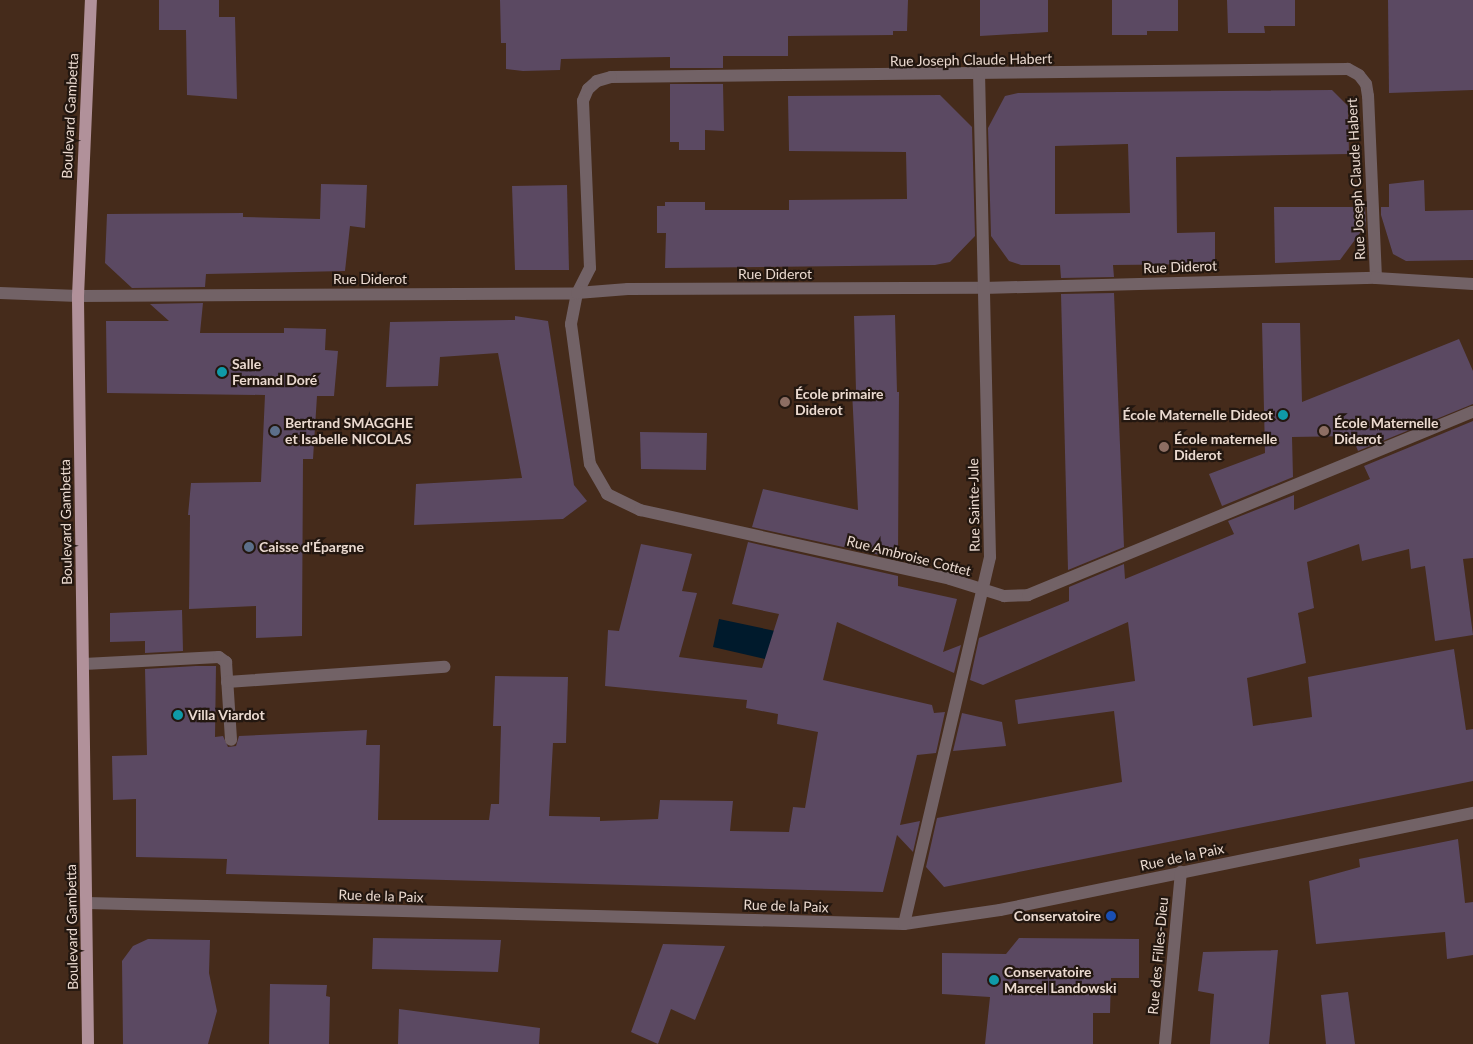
<!DOCTYPE html>
<html>
<head>
<meta charset="utf-8">
<style>
  body { margin:0 }
  #map { position:relative; width:1473px; height:1044px; overflow:hidden; background:#452b1b; font-family:Lato,sans-serif }
  div>[style] { position:absolute }
  .water>* { inset:0; background:#001a2c }
  .building>* { inset:0; background:#5b4962 }
  .minor>* { height:12px; margin:-6px; padding:0 6px; transform-origin:6px; border-radius:6px; background:#726266 }
  .major>* { height:12px; margin:-6px; padding:0 6px; transform-origin:6px; border-radius:6px; background:#b1919a }
  .dots>* { width:14px; height:14px; translate:-50% -50%; box-sizing:border-box; border:2px solid #231710; border-radius:50% }
  span { translate:-50% -50%; white-space:nowrap; text-align:center; line-height:1.15; -webkit-text-stroke:4.5px #231710; paint-order:stroke }
  .street-label { font-size:14px; color:#ebdad0 }
  .poi-label { font-size:14px; color:#ebdad0; font-weight:700 }
  .left { translate:0 -50%; text-align:left }
  .right { translate:-100% -50%; text-align:right }
</style>
</head>
<body>
<div id="map">
  <div class="water">
    <i style="clip-path:polygon(719px 619px,780px 632px,765px 659px,713px 647px)"></i>
  </div>
  <div class="building">
    <i style="clip-path:polygon(159px 0,219px 0,219px 17px,235px 17px,237px 99px,187px 95px,186px 30px,159px 30px)"></i>
    <i style="clip-path:polygon(500px 0,908px 0,907px 31px,893px 31px,893px 35px,788px 36px,788px 56px,723px 56px,723px 68px,670px 68px,670px 57px,561px 59px,560px 70px,523px 71px,506px 69px,506px 43px,501px 43px)"></i>
    <i style="clip-path:polygon(980px 0,1048px 0,1048px 32px,980px 36px)"></i>
    <i style="clip-path:polygon(1112px 0,1178px 0,1178px 31px,1147px 31px,1147px 35px,1112px 35px)"></i>
    <i style="clip-path:polygon(1227px 0,1295px 0,1295px 26px,1264px 26px,1265px 33px,1228px 33px)"></i>
    <i style="clip-path:polygon(1388px 0,1473px 0,1473px 90px,1389px 93px)"></i>
    <i style="clip-path:polygon(670px 84px,723px 84px,724px 131px,705px 130px,705px 150px,679px 150px,679px 142px,670px 142px)"></i>
    <i style="clip-path:polygon(evenodd,1332px 90px,1348px 106px,1349px 154px,1176px 157px,1177px 233px,1215px 232px,1215px 264px,1113px 265px,1114px 277px,1061px 278px,1060px 265px,1021px 265px,1009px 261px,991px 236px,988px 128px,1005px 96px,1018px 93px,1332px 90px,1128px 144px,1130px 213px,1055px 214px,1055px 146px,1128px 144px)"></i>
    <i style="clip-path:polygon(940px 95px,972px 127px,975px 236px,950px 262px,935px 265px,665px 268px,666px 233px,657px 233px,657px 206px,665px 206px,665px 202px,705px 202px,705px 210px,789px 210px,789px 200px,907px 199px,906px 152px,789px 151px,788px 96px)"></i>
    <i style="clip-path:polygon(1424px 180px,1425px 211px,1473px 210px,1473px 260px,1406px 261px,1393px 254px,1381px 215px,1381px 207px,1389px 207px,1389px 184px)"></i>
    <i style="clip-path:polygon(321px 184px,367px 185px,365px 228px,350px 226px,345px 271px,206px 274px,205px 287px,132px 288px,105px 263px,107px 214px,243px 213px,243px 217px,320px 219px)"></i>
    <i style="clip-path:polygon(567px 185px,569px 270px,515px 270px,512px 186px)"></i>
    <i style="clip-path:polygon(1274px 207px,1365px 207px,1366px 225px,1340px 260px,1275px 263px)"></i>
    <i style="clip-path:polygon(1114px 293px,1124px 547px,1068px 570px,1061px 294px)"></i>
    <i style="clip-path:polygon(203px 303px,200px 333px,284px 333px,284px 328px,326px 329px,325px 350px,338px 351px,334px 396px,317px 396px,313px 459px,303px 459px,302px 636px,256px 638px,256px 606px,189px 609px,190px 515px,188px 515px,191px 483px,261px 482px,265px 395px,107px 393px,106px 321px,169px 321px,150px 304px)"></i>
    <i style="clip-path:polygon(895px 315px,897px 392px,899px 392px,898px 559px,752px 527px,763px 489px,858px 510px,852px 391px,856px 391px,854px 316px)"></i>
    <i style="clip-path:polygon(515px 316px,548px 321px,574px 485px,587px 501px,563px 519px,414px 525px,416px 484px,522px 478px,498px 353px,440px 357px,438px 386px,386px 387px,390px 322px,515px 320px)"></i>
    <i style="clip-path:polygon(1262px 323px,1300px 323px,1302px 402px,1459px 339px,1473px 371px,1473px 404px,1358px 451px,1352px 436px,1292px 437px,1293px 477px,1222px 506px,1209px 474px,1265px 453px)"></i>
    <i style="clip-path:polygon(1473px 421px,1473px 558px,1463px 559px,1473px 635px,1435px 641px,1425px 566px,1411px 569px,1409px 549px,1362px 561px,1359px 544px,1307px 562px,1314px 608px,1298px 613px,1306px 663px,1247px 678px,1253px 726px,1312px 717px,1308px 677px,1454px 649px,1466px 730px,1473px 729px,1473px 781px,944px 887px,926px 867px,937px 818px,1122px 782px,1114px 711px,1018px 724px,1015px 700px,1135px 681px,1128px 622px,983px 685px,970px 680px,979px 638px,1069px 601px,1069px 587px,1124px 564px,1125px 579px,1234px 534px,1228px 521px,1294px 495px,1294px 510px,1370px 479px,1364px 466px)"></i>
    <i style="clip-path:polygon(640px 432px,707px 433px,706px 470px,641px 469px)"></i>
    <i style="clip-path:polygon(748px 542px,898px 576px,898px 586px,957px 599px,943px 652px,961px 645px,954px 673px,837px 622px,823px 680px,932px 705px,934px 713px,945px 712px,936px 753px,917px 755px,900px 825px,920px 821px,913px 852px,897px 835px,883px 892px,226px 874px,227px 859px,136px 857px,136px 799px,113px 800px,112px 756px,147px 755px,145px 669px,196px 666px,216px 666px,215px 737px,223px 736px,228px 747px,236px 746px,239px 736px,367px 730px,366px 745px,380px 745px,378px 820px,489px 820px,491px 804px,499px 804px,501px 726px,493px 726px,495px 676px,568px 677px,566px 743px,553px 743px,549px 816px,600px 817px,600px 821px,658px 819px,660px 800px,733px 801px,730px 831px,789px 832px,793px 807px,805px 808px,818px 732px,777px 724px,778px 714px,746px 708px,747px 700px,605px 686px,608px 630px,619px 631px,641px 544px,692px 554px,682px 591px,697px 593px,679px 657px,762px 668px,779px 614px,732px 604px)"></i>
    <i style="clip-path:polygon(182px 610px,183px 651px,145px 653px,145px 641px,110px 642px,110px 613px)"></i>
    <i style="clip-path:polygon(962px 713px,1002px 722px,1006px 746px,953px 751px)"></i>
    <i style="clip-path:polygon(1458px 839px,1465px 903px,1473px 902px,1473px 955px,1447px 959px,1445px 932px,1316px 944px,1309px 881px,1360px 867px,1359px 859px)"></i>
    <i style="clip-path:polygon(373px 938px,501px 940px,498px 972px,372px 969px)"></i>
    <i style="clip-path:polygon(1019px 938px,1139px 939px,1139px 978px,1111px 978px,1110px 1013px,1093px 1013px,1093px 1044px,985px 1044px,990px 997px,942px 994px,942px 953px,1006px 954px)"></i>
    <i style="clip-path:polygon(148px 939px,210px 940px,209px 973px,217px 1011px,208px 1044px,123px 1044px,122px 961px,133px 946px)"></i>
    <i style="clip-path:polygon(663px 944px,725px 946px,695px 1020px,671px 1009px,658px 1044px,631px 1032px)"></i>
    <i style="clip-path:polygon(1278px 950px,1269px 1044px,1210px 1044px,1214px 994px,1198px 991px,1203px 952px)"></i>
    <i style="clip-path:polygon(270px 984px,327px 985px,326px 996px,330px 997px,329px 1044px,269px 1044px)"></i>
    <i style="clip-path:polygon(1348px 992px,1355px 1044px,1326px 1044px,1321px 995px)"></i>
    <i style="clip-path:polygon(399px 1009px,540px 1028px,539px 1044px,398px 1044px)"></i>
  </div>
  <div class="minor">
    <i style="left:1376px;top:278px;width:182px;rotate:-92.5deg"></i>
    <i style="left:1368px;top:96px;width:12px;rotate:-99deg"></i>
    <i style="left:1366px;top:84px;width:11px;rotate:-128deg"></i>
    <i style="left:1359px;top:75px;width:13px;rotate:-151deg"></i>
    <i style="left:1348px;top:69px;width:737px;rotate:179.38deg"></i>
    <i style="left:611px;top:77px;width:15px;rotate:164deg"></i>
    <i style="left:597px;top:81px;width:12px;rotate:138deg"></i>
    <i style="left:588px;top:89px;width:13px;rotate:113deg"></i>
    <i style="left:583px;top:101px;width:167px;rotate:87.6deg"></i>
    <i style="left:590px;top:268px;width:28px;rotate:117deg"></i>
    <i style="left:577px;top:293px;width:32px;rotate:101deg"></i>
    <i style="left:571px;top:324px;width:141px;rotate:82.3deg"></i>
    <i style="left:590px;top:464px;width:34px;rotate:60deg"></i>
    <i style="left:607px;top:494px;width:37px;rotate:26deg"></i>
    <i style="left:640px;top:510px;width:318px;rotate:12.5deg"></i>
    <i style="left:950px;top:579px;width:57px;rotate:17.5deg"></i>
    <i style="left:1004px;top:596px;width:24px;rotate:-2deg"></i>
    <i style="left:1028px;top:595px;width:481px;rotate:-22.4deg"></i>
    <i style="left:0;top:293px;width:78px;rotate:2.2deg"></i>
    <i style="left:78px;top:296px;width:499px;rotate:-0.3deg"></i>
    <i style="left:577px;top:293px;width:51px;rotate:-4.5deg"></i>
    <i style="left:628px;top:289px;width:355px;rotate:-0.2deg"></i>
    <i style="left:983px;top:288px;width:393px;rotate:-1.5deg"></i>
    <i style="left:1376px;top:278px;width:97px;rotate:3.5deg"></i>
    <i style="left:84px;top:664px;width:135px;rotate:-3deg"></i>
    <i style="left:219px;top:657px;width:9px;rotate:36deg"></i>
    <i style="left:226px;top:662px;width:78px;rotate:86.3deg"></i>
    <i style="left:227px;top:682px;width:218px;rotate:-4deg"></i>
    <i style="left:87px;top:903px;width:817px;rotate:1.47deg"></i>
    <i style="left:904px;top:924px;width:97px;rotate:-8.3deg"></i>
    <i style="left:1000px;top:910px;width:483px;rotate:-11.6deg"></i>
    <i style="left:904px;top:924px;width:377px;rotate:-76.8deg"></i>
    <i style="left:990px;top:557px;width:482px;rotate:-91.3deg"></i>
    <i style="left:1165px;top:1044px;width:173px;rotate:-84.7deg"></i>
  </div>
  <div class="major">
    <i style="left:88px;top:1044px;width:748px;rotate:-90.77deg"></i>
    <i style="left:78px;top:296px;width:296px;rotate:-87.5deg"></i>
  </div>
  <div class="dots">
    <i style="left:222px;top:372px;background:#0f9aa8"></i>
    <i style="left:785px;top:402px;background:#8d6e63"></i>
    <i style="left:1283px;top:415px;background:#0f9aa8"></i>
    <i style="left:275px;top:431px;background:#5c6f8a"></i>
    <i style="left:1324px;top:431px;background:#8d6e63"></i>
    <i style="left:1164px;top:447px;background:#8d6e63"></i>
    <i style="left:249px;top:547px;background:#5c6f8a"></i>
    <i style="left:178px;top:715px;background:#0f9aa8"></i>
    <i style="left:1111px;top:916px;background:#1a4fb4"></i>
    <i style="left:994px;top:980px;background:#0f9aa8"></i>
  </div>
  <div class="street-label">
    <span style="left:971px;top:60px;rotate:-1deg">Rue Joseph Claude Habert</span>
    <span style="left:70px;top:116px;rotate:-87deg">Boulevard Gambetta</span>
    <span style="left:1356px;top:179px;rotate:-93deg">Rue Joseph Claude Habert</span>
    <span style="left:1180px;top:267px;rotate:-2deg">Rue Diderot</span>
    <span style="left:775px;top:274px">Rue Diderot</span>
    <span style="left:370px;top:279px">Rue Diderot</span>
    <span style="left:974px;top:505px;rotate:-91deg">Rue Sainte-Jule</span>
    <span style="left:66px;top:522px;rotate:-91deg">Boulevard Gambetta</span>
    <span style="left:909px;top:556px;rotate:14deg">Rue Ambroise Cottet</span>
    <span style="left:1182px;top:857px;rotate:-12deg">Rue de la Paix</span>
    <span style="left:381px;top:896px;rotate:2deg">Rue de la Paix</span>
    <span style="left:786px;top:906px;rotate:2deg">Rue de la Paix</span>
    <span style="left:72px;top:927px;rotate:-91deg">Boulevard Gambetta</span>
    <span style="left:1158px;top:956px;rotate:-85deg">Rue des Filles-Dieu</span>
  </div>
  <div class="poi-label">
    <span class="left" style="left:232px;top:372px">Salle<br>Fernand Doré</span>
    <span class="left" style="left:795px;top:402px">École primaire<br>Diderot</span>
    <span class="right" style="left:1273px;top:415px">École Maternelle Dideot</span>
    <span class="left" style="left:285px;top:431px">Bertrand SMAGGHE<br>et Isabelle NICOLAS</span>
    <span class="left" style="left:1334px;top:431px">École Maternelle<br>Diderot</span>
    <span class="left" style="left:1174px;top:447px">École maternelle<br>Diderot</span>
    <span class="left" style="left:259px;top:547px">Caisse d'Épargne</span>
    <span class="left" style="left:188px;top:715px">Villa Viardot</span>
    <span class="right" style="left:1101px;top:916px">Conservatoire</span>
    <span class="left" style="left:1004px;top:980px">Conservatoire<br>Marcel Landowski</span>
  </div>
</div>
</body>
</html>
